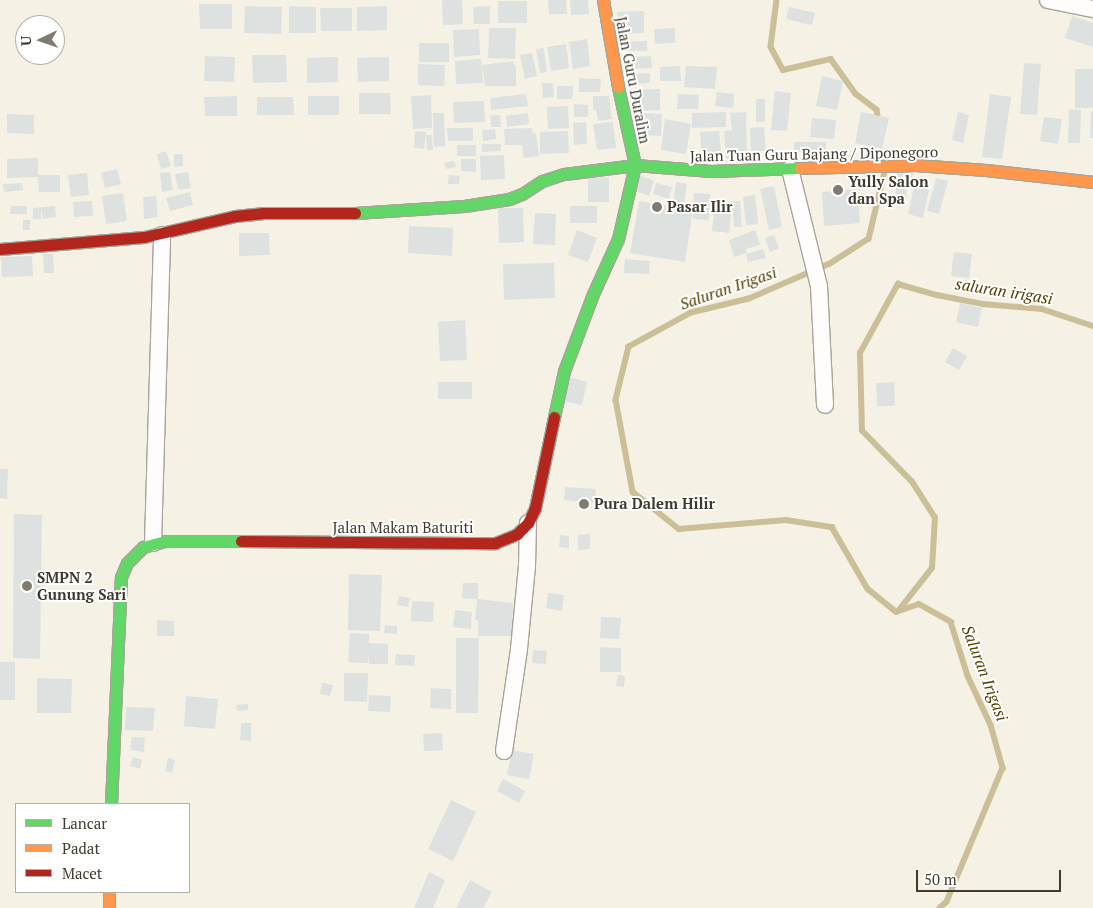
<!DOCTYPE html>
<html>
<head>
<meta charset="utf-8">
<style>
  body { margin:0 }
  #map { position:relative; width:1093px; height:908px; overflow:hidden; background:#f5f1e4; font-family:"PT Serif",serif }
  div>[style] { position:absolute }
  .stream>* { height:5.5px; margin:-2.75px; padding:0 2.75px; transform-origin:2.75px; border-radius:2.75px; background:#cbbf98 }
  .building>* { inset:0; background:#dde2e0 }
  .roads { filter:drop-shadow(1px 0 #a7a499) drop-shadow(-1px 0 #a7a499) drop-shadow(0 1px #a7a499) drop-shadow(0 -1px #a7a499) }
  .street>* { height:16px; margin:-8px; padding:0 8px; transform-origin:8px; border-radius:8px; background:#fefdfb }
  .fast>* { height:11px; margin:-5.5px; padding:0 5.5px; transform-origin:5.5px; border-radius:5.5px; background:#63d668 }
  .slow>* { height:11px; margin:-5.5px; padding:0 5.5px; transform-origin:5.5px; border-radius:5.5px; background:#ff974d }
  .jam>* { height:11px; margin:-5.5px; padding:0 5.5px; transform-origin:5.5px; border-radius:5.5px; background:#b3261e }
  .dots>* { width:14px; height:14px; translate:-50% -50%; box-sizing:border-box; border:2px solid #fff; border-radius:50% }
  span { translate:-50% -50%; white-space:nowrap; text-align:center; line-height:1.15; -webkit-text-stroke:4px #fff; paint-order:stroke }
  .street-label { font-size:15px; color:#3f3b2e }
  .poi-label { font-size:15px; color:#3f3b2e; font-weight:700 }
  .left { translate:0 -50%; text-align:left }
  .water-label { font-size:16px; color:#524100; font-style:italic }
  .legend { position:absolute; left:15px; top:803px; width:175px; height:90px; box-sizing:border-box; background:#fff; border:1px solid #b2b1ab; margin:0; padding:6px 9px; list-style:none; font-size:15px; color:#3f3b2e }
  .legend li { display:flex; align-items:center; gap:10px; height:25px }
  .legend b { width:25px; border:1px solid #b2b1ab }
  .north { position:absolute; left:15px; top:15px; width:50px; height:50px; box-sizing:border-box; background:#fff; border:1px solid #b2b1ab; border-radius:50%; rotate:267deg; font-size:14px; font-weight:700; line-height:20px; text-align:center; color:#3f3b2e }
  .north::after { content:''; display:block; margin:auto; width:18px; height:22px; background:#7f7b6e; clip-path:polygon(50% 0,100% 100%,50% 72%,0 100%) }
  .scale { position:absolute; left:916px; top:870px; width:145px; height:22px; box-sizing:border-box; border:2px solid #3f3b2e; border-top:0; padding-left:6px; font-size:15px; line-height:18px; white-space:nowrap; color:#3f3b2e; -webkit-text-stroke:4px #fff; paint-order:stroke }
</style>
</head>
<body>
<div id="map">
  <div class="stream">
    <i style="left:777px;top:0;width:47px;rotate:97.3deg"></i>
    <i style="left:771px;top:47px;width:26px;rotate:62deg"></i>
    <i style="left:783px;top:70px;width:49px;rotate:-12.9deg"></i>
    <i style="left:831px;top:59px;width:43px;rotate:54.5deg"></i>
    <i style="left:856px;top:94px;width:26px;rotate:37deg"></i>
    <i style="left:877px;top:110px;width:13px;rotate:81deg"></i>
    <i style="left:885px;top:172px;width:69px;rotate:103.4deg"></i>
    <i style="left:869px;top:239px;width:46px;rotate:147.3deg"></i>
    <i style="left:830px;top:264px;width:88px;rotate:156.6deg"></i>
    <i style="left:749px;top:299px;width:60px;rotate:166.4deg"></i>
    <i style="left:691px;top:313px;width:71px;rotate:151.3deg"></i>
    <i style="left:629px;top:347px;width:55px;rotate:103.8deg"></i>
    <i style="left:616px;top:400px;width:94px;rotate:79.5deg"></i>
    <i style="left:633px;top:492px;width:59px;rotate:38.8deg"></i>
    <i style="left:679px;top:529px;width:107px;rotate:-4.8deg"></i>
    <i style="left:786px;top:520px;width:47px;rotate:8.7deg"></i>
    <i style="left:832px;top:527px;width:72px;rotate:59.9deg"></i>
    <i style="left:868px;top:589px;width:36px;rotate:39deg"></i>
    <i style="left:896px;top:612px;width:24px;rotate:-19deg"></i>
    <i style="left:919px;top:604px;width:37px;rotate:29deg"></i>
    <i style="left:951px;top:622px;width:57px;rotate:72.5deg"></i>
    <i style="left:968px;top:676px;width:54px;rotate:64.9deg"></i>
    <i style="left:991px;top:725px;width:45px;rotate:74.4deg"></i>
    <i style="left:1003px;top:768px;width:145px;rotate:112.7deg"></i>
    <i style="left:947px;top:902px;width:9px;rotate:139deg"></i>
    <i style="left:899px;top:610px;width:53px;rotate:-51.8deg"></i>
    <i style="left:932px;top:568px;width:50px;rotate:-86.6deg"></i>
    <i style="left:935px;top:518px;width:43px;rotate:-122.6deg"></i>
    <i style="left:912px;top:482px;width:71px;rotate:-134.4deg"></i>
    <i style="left:862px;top:431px;width:78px;rotate:-91.5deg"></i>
    <i style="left:860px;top:353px;width:79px;rotate:-61.2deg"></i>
    <i style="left:898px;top:284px;width:41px;rotate:15.8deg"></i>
    <i style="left:937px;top:295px;width:47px;rotate:11.1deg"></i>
    <i style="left:983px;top:304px;width:59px;rotate:4.8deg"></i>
    <i style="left:1042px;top:309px;width:54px;rotate:18.4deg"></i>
  </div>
  <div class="building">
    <i style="clip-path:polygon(442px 0,462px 0,463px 24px,443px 25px)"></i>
    <i style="clip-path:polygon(548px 0,566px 0,567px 14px,549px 14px)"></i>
    <i style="clip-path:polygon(570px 0,588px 0,589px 14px,571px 15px)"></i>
    <i style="clip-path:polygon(498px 1px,527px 1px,527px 23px,498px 23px)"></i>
    <i style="clip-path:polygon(199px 4px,232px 4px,232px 29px,200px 29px)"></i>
    <i style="clip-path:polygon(245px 6px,282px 7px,281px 34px,244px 33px)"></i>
    <i style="clip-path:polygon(289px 6px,316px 7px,316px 33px,289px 33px)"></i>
    <i style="clip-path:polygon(387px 6px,387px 30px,357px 31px,357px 7px)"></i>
    <i style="clip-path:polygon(490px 6px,490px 24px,474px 24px,473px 7px)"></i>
    <i style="clip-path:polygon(789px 7px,815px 13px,812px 25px,786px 19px)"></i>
    <i style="clip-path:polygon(320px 8px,352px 8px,352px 31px,321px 31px)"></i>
    <i style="clip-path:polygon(644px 11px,644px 33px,618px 34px,617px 12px)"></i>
    <i style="clip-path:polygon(1072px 16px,1093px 23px,1093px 47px,1065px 38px)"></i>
    <i style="clip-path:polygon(489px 28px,516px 28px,515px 59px,488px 58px)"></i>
    <i style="clip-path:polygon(675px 28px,675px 43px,655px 44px,654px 29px)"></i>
    <i style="clip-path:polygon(479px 29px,480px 55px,454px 57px,453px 30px)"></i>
    <i style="clip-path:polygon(587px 39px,590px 66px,573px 69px,569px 42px)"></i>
    <i style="clip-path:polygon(647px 41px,647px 51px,627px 51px,627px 42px)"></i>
    <i style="clip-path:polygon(419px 43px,449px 43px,449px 62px,419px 62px)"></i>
    <i style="clip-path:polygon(566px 44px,569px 68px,551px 71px,547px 47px)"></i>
    <i style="clip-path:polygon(544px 48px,547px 72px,540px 73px,536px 49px)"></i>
    <i style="clip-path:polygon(532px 53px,537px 76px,525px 79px,520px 55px)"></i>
    <i style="clip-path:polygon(252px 55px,286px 55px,287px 82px,253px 83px)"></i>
    <i style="clip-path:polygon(205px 56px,235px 57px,234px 82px,204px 81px)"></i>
    <i style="clip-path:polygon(651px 56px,652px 68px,628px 69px,628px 57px)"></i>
    <i style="clip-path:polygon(338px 57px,338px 82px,307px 83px,307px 58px)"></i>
    <i style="clip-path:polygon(389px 57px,389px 81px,358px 82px,357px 58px)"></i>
    <i style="clip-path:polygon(481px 59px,483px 83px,456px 84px,455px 61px)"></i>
    <i style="clip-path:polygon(513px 61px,514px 65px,516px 65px,516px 86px,485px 86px,482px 65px)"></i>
    <i style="clip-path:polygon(1024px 63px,1041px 64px,1037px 115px,1020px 114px)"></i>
    <i style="clip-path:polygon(418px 64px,445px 65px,444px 86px,418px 85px)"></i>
    <i style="clip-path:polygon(680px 66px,681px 81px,660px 81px,660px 67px)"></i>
    <i style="clip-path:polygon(686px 66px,717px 67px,715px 89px,684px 87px)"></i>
    <i style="clip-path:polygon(1075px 69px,1093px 69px,1093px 108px,1075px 108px)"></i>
    <i style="clip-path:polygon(650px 73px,650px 83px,630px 84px,630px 74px)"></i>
    <i style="clip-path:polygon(822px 76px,843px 81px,837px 110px,816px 106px)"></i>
    <i style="clip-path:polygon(579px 78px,601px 79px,600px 92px,579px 92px)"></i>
    <i style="clip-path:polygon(542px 83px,553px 83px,554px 97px,543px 98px)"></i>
    <i style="clip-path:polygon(557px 86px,573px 86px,572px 99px,557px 99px)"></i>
    <i style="clip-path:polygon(660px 89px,660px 110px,632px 111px,632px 90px)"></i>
    <i style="clip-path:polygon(775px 91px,791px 93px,787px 131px,771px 130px)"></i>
    <i style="clip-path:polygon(717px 92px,734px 94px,733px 108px,715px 106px)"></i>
    <i style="clip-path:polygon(359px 93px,390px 93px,391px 114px,359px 114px)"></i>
    <i style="clip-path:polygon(526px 94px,528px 106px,491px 110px,490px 98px)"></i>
    <i style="clip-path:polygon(678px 94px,699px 95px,698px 109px,677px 109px)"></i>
    <i style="clip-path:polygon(990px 94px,1011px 97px,1002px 159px,982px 157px)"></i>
    <i style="clip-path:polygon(431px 95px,432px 128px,413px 129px,411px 96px)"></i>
    <i style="clip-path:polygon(237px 96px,237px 116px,205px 116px,204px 97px)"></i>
    <i style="clip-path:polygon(308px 96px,339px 96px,339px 115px,308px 115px)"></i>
    <i style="clip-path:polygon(593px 96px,609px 96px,612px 119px,598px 121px,596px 110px,593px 110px)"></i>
    <i style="clip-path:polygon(257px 97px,293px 97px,294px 115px,257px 115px)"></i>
    <i style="clip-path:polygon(756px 99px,765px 99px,765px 122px,756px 122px)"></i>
    <i style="clip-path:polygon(484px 101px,485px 122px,454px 123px,453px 102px)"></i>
    <i style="clip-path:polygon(574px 104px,588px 105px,588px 117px,574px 117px)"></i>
    <i style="clip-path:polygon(568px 106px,569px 128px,548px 129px,547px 107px)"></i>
    <i style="clip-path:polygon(1069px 109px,1081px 110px,1080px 143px,1068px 143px)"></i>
    <i style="clip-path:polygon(1091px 111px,1093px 111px,1093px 138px,1090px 138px)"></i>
    <i style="clip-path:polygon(726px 112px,726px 127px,692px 128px,692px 113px)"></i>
    <i style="clip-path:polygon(746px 112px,747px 157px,726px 159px,724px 131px,732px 130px,730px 113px)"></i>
    <i style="clip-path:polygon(861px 112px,889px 118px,882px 149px,855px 143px)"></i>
    <i style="clip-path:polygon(958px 112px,969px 115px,963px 143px,952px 140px)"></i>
    <i style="clip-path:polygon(433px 113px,444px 113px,445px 146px,434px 147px)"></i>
    <i style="clip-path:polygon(528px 113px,529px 124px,507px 127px,506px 116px)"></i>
    <i style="clip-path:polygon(639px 113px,662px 114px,661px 136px,637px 135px)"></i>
    <i style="clip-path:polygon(7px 114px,34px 115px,34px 134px,7px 133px)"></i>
    <i style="clip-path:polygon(500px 115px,501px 127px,491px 127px,490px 116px)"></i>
    <i style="clip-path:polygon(1044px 117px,1062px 119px,1058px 144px,1040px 141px)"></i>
    <i style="clip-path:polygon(812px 118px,836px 120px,834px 139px,810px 137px)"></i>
    <i style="clip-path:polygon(665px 119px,691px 124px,686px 154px,661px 150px)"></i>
    <i style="clip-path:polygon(586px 122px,587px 144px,574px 145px,573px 123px)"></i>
    <i style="clip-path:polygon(613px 122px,616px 148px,597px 150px,593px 124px)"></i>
    <i style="clip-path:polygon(764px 127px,766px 151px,751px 151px,750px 128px)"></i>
    <i style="clip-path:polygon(447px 128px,473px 128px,473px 141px,448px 141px)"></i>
    <i style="clip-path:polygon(532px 128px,533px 134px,536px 133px,539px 156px,524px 158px,522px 145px,505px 145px,504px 129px)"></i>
    <i style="clip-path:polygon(495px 129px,496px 139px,483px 141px,482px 130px)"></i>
    <i style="clip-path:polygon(415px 131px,426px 132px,424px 149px,414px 148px)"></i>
    <i style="clip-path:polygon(568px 131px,569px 153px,540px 154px,540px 132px)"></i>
    <i style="clip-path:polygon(719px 131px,722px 162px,702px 163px,700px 132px)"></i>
    <i style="clip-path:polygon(426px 135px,432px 135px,433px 150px,427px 150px)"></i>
    <i style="clip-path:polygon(794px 142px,826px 142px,826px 152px,794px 152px)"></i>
    <i style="clip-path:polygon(482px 144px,501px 144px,501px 151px,482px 152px)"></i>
    <i style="clip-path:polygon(457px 145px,476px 145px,476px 156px,457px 156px)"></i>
    <i style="clip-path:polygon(166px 151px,171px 166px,161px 169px,157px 154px)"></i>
    <i style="clip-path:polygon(174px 154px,183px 154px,183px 166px,174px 167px)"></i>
    <i style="clip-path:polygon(504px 155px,505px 179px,481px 180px,480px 156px)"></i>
    <i style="clip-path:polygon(38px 158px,38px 175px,60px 175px,60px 192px,39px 192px,38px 177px,7px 178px,7px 159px)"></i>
    <i style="clip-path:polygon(461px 159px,476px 159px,476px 172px,461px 171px)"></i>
    <i style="clip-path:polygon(454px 161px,456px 167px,446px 169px,444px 163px)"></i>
    <i style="clip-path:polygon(898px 167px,914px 169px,911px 185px,895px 182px)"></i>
    <i style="clip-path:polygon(117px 169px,121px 184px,105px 188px,101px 173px)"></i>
    <i style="clip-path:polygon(170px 172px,173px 190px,162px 192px,160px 173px)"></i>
    <i style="clip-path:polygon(188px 172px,191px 188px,178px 190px,175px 174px)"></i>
    <i style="clip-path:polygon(87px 173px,89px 195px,71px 197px,68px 175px)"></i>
    <i style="clip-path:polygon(449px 175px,460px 176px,459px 184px,448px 184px)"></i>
    <i style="clip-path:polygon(639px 175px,654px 181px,649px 196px,633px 190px)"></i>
    <i style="clip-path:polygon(609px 177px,609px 202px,588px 202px,588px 178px)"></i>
    <i style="clip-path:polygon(936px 178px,948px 181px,939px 214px,927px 211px)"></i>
    <i style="clip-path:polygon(676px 182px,687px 184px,684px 204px,673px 203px)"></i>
    <i style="clip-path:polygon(915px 182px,930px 185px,923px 218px,908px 214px)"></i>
    <i style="clip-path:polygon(22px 183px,23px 190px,4px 192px,3px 184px)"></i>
    <i style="clip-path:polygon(656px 183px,672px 187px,669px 199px,653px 194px)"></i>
    <i style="clip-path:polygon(896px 184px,907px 184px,906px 200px,895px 199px)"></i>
    <i style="clip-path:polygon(774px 186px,782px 227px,769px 230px,760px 189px)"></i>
    <i style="clip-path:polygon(858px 189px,860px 223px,824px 226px,822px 192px)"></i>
    <i style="clip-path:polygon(190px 192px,193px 205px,170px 211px,166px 198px)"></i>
    <i style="clip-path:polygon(123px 193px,127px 221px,106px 224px,102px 196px)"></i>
    <i style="clip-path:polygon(694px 193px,710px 194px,709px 220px,693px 219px)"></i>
    <i style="clip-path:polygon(755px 195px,758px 224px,746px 225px,743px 197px)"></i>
    <i style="clip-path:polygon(156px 196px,158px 217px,144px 219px,143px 197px)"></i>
    <i style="clip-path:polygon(92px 201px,93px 216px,74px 217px,73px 202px)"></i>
    <i style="clip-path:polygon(639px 201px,693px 210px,685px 262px,630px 253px)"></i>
    <i style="clip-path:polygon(732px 201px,740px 201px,742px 227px,734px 227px)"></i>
    <i style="clip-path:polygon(715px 203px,732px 205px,729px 233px,712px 231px)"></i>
    <i style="clip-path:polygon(11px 206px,27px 206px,27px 214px,10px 214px)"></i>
    <i style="clip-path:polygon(55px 206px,56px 217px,43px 219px,41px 208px,41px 219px,33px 219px,33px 208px)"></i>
    <i style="clip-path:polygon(570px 206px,597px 206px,597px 223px,570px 223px)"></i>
    <i style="clip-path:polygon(498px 208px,523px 208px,524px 242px,499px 243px)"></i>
    <i style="clip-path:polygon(535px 213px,556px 214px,555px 245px,533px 244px)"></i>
    <i style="clip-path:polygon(23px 220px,30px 220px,30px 230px,23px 230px)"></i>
    <i style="clip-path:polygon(409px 226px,453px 228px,452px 256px,408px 253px)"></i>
    <i style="clip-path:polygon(577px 230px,597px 238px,588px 262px,568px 255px)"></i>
    <i style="clip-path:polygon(755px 230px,760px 245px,747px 249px,745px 244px,747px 253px,734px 257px,729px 240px)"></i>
    <i style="clip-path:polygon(239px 233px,269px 233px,270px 255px,239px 256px)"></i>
    <i style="clip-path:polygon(774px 235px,779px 248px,770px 252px,765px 238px)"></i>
    <i style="clip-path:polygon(763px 249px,766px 258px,748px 262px,746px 254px)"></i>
    <i style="clip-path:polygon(954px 252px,972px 254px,969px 278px,951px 276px)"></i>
    <i style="clip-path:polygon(43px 254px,53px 254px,54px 273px,44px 273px)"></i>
    <i style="clip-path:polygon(32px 256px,33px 276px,2px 277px,1px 257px)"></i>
    <i style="clip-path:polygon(625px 259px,650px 261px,649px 274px,624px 273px)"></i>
    <i style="clip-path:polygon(554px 263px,555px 298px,504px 300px,503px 264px)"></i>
    <i style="clip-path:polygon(960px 303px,982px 308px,978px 327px,956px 322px)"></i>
    <i style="clip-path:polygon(465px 320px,467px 360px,440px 361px,438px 322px)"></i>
    <i style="clip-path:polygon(953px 348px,967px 356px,959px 370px,945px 362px)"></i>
    <i style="clip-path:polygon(569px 377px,587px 382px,582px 405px,563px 401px)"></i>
    <i style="clip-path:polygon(438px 382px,472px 382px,472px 399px,438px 399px)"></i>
    <i style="clip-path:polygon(894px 382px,895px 406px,877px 406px,876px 383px)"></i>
    <i style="clip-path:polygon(0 469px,8px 469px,7px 499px,0 498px)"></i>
    <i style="clip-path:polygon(565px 487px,596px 489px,595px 503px,564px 500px)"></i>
    <i style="clip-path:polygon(14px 514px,42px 515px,40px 659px,13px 658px)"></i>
    <i style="clip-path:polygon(590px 534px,590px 549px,578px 550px,578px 535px)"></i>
    <i style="clip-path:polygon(560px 535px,569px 536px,569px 548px,559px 547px)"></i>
    <i style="clip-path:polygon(349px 574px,382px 575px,380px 631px,348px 630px)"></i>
    <i style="clip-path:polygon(463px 583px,478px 583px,478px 599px,513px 603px,512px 636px,478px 636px,478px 620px,475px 620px,477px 599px,462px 598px)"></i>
    <i style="clip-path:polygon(548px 593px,564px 595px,562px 611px,546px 608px)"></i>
    <i style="clip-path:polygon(399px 596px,410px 598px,408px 607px,397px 605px)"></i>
    <i style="clip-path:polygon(412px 601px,434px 602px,433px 622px,411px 621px)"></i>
    <i style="clip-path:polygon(455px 610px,472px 612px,471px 629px,453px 627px)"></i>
    <i style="clip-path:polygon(601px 617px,621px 618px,619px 639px,600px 638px)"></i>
    <i style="clip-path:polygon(157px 620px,174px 621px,174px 636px,157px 636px)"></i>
    <i style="clip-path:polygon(385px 625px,397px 626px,397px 634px,384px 633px)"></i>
    <i style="clip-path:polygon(350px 633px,369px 634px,369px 643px,388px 644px,388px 664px,369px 664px,369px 652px,368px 663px,348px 662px)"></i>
    <i style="clip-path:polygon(456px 638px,479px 638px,478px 713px,456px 713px)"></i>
    <i style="clip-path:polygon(600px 647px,621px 648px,621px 672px,600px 672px)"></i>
    <i style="clip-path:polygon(533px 650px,547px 651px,546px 664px,532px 663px)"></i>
    <i style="clip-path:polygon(396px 654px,415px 655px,414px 666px,395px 665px)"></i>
    <i style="clip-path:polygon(0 662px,15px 662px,15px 700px,0 700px)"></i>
    <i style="clip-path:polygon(344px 673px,368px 673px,367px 702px,344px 701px)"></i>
    <i style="clip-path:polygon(618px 675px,625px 676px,624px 687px,616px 686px)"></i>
    <i style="clip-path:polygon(37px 678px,72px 679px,71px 713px,37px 713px)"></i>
    <i style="clip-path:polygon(322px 683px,333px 685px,330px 696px,320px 694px)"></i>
    <i style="clip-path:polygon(431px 688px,451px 689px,451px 709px,430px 708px)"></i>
    <i style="clip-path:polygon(369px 695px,391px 696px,390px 712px,368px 711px)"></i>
    <i style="clip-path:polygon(186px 696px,218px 699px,215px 729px,184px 726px)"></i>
    <i style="clip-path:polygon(248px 704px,248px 710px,237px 711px,236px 705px)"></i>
    <i style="clip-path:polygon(126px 707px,155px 708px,153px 731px,125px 730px)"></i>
    <i style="clip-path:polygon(241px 723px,251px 723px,251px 741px,240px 740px)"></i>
    <i style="clip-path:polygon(442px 733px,443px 750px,424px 751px,423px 734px)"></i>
    <i style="clip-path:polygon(132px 737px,145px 738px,144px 752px,130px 750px)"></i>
    <i style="clip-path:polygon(512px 750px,534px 754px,529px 779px,507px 775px)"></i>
    <i style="clip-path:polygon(133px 757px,142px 760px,140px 769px,130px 766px)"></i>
    <i style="clip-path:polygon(168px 758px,175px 760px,172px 773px,165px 771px)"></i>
    <i style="clip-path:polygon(503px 779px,525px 791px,519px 803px,497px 791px)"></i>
    <i style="clip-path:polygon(451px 800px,476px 812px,453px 861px,428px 849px)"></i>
    <i style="clip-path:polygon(429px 872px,445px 880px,433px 908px,414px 908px)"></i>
    <i style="clip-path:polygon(470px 880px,492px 892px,483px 908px,456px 908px)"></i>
  </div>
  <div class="roads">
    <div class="street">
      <i style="left:1048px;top:0;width:46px;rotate:11.3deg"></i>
      <i style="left:790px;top:169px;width:121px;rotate:76.1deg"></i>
      <i style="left:819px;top:286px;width:119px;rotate:87.1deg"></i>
      <i style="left:153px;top:543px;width:308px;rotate:-88.3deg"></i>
      <i style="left:504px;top:751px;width:103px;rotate:-81.6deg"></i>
      <i style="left:519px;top:649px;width:83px;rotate:-84.5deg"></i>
      <i style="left:527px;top:566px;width:43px;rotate:-88.7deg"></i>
    </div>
    <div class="fast">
      <i style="left:355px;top:213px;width:109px;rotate:-3.7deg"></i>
      <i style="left:464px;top:206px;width:46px;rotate:-8.8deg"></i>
      <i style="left:509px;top:199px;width:14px;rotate:-21deg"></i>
      <i style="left:522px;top:194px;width:24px;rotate:-33deg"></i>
      <i style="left:542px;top:181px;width:23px;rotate:-18deg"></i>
      <i style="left:564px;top:174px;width:72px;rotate:-7.2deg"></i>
      <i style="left:635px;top:165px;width:80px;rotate:-102.3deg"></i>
      <i style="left:554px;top:417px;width:47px;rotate:-77.7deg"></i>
      <i style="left:564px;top:371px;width:82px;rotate:-69.4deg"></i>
      <i style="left:593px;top:294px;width:60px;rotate:-65.6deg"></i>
      <i style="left:618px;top:239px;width:76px;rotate:-77.1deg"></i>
      <i style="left:635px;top:165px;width:76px;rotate:4.5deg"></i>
      <i style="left:711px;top:171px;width:89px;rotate:-1.9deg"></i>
      <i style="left:111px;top:804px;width:227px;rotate:-87.5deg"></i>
      <i style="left:121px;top:577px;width:15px;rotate:-67deg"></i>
      <i style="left:127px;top:563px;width:23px;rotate:-45deg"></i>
      <i style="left:143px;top:547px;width:23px;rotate:-15deg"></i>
      <i style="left:165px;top:541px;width:76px"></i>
    </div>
    <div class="slow">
      <i style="left:603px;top:0;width:88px;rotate:80.2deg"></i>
      <i style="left:800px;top:168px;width:115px;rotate:-1.5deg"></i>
      <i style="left:915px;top:165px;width:71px;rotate:4deg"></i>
      <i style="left:986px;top:170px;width:108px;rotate:6.4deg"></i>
      <i style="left:109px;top:892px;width:16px;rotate:90deg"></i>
    </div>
    <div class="jam">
      <i style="left:0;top:249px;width:144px;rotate:-4.8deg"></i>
      <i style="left:144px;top:237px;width:93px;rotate:-13deg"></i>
      <i style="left:235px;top:216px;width:27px;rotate:-6deg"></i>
      <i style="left:262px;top:213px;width:93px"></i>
      <i style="left:241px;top:541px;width:254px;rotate:0.5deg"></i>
      <i style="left:495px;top:543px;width:24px;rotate:-22deg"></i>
      <i style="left:517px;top:534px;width:16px;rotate:-45deg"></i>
      <i style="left:528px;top:523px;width:17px;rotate:-65deg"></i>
      <i style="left:535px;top:508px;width:93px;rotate:-78.2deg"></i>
    </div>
  </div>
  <div class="dots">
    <i style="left:838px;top:190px;background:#7f7b6e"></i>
    <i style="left:657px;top:207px;background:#7f7b6e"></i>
    <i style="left:584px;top:504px;background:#7f7b6e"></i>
    <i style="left:27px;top:586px;background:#7f7b6e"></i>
  </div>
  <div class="street-label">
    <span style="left:633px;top:80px;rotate:79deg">Jalan Guru Duralim</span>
    <span style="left:814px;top:154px;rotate:-1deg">Jalan Tuan Guru Bajang / Diponegoro</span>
    <span style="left:403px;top:528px">Jalan Makam Baturiti</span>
  </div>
  <div class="poi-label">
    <span class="left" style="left:848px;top:190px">Yully Salon<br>dan Spa</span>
    <span class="left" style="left:667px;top:207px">Pasar Ilir</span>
    <span class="left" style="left:594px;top:504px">Pura Dalem Hilir</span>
    <span class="left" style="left:37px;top:586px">SMPN 2<br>Gunung Sari</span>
  </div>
  <div class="water-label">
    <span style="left:728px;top:288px;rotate:-19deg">Saluran Irigasi</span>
    <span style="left:1004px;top:291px;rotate:9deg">saluran irigasi</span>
    <span style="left:985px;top:673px;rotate:69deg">Saluran Irigasi</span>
  </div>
  <ul class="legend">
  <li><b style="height:6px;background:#63d668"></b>Lancar</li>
  <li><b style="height:6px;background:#ff974d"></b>Padat</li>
  <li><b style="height:6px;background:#b3261e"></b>Macet</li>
  </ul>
  <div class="north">U</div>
  <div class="scale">50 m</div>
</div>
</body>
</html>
